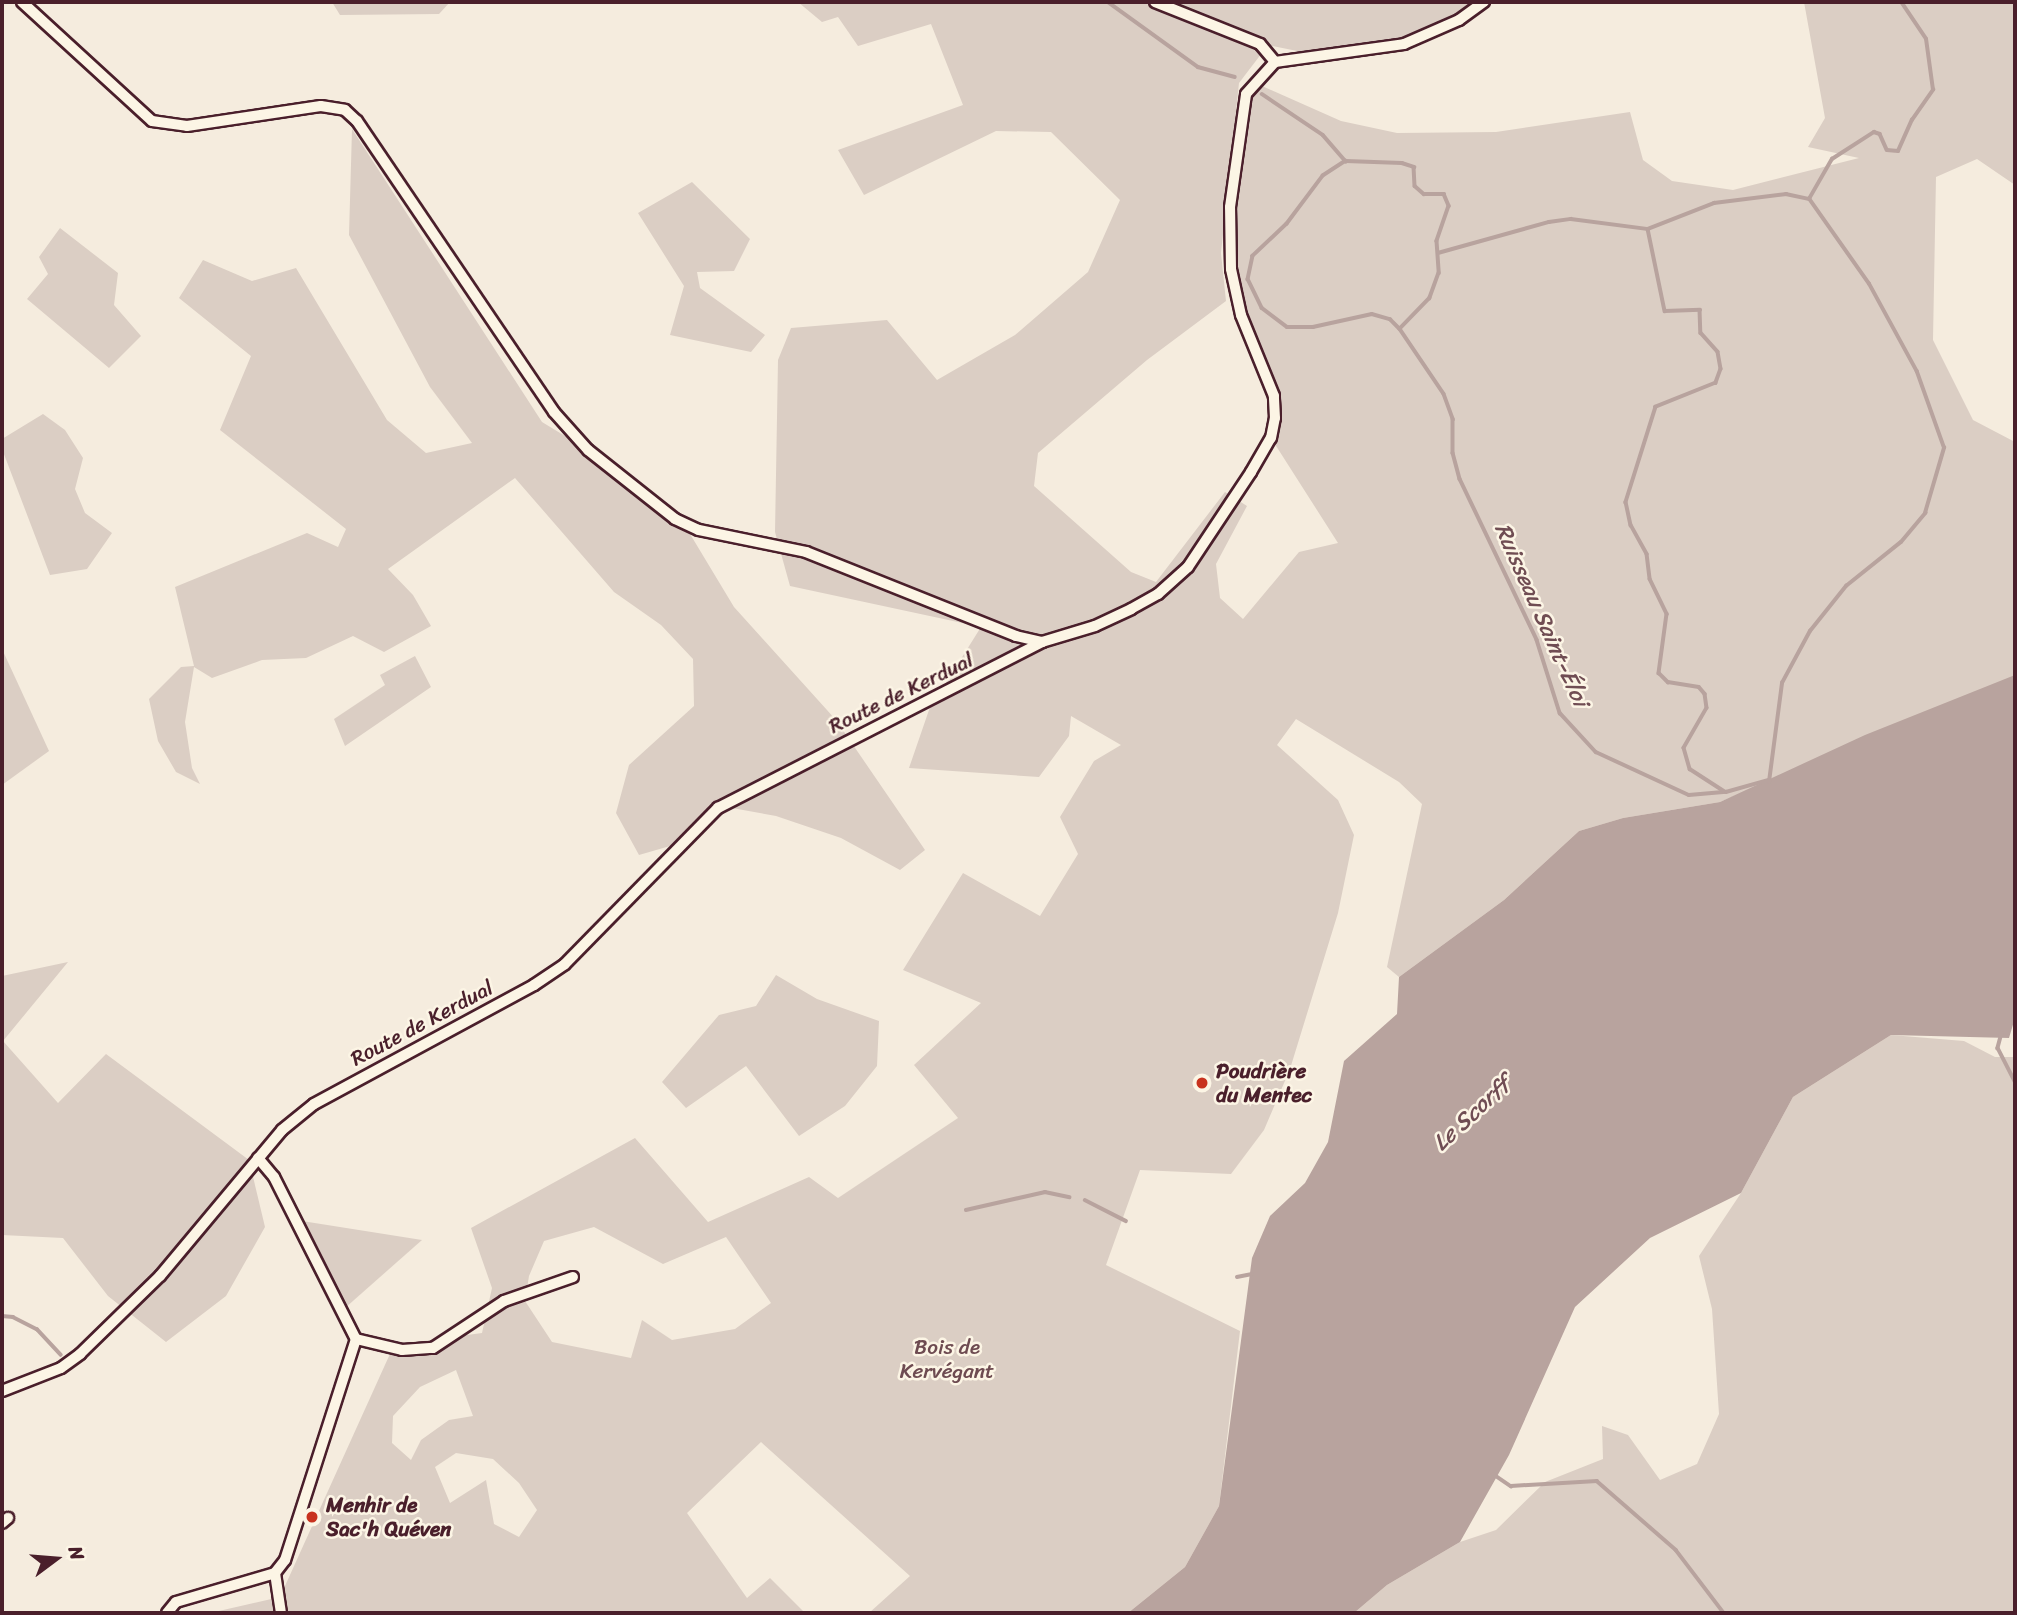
<!DOCTYPE html>
<html>
<head>
<meta charset="utf-8">
<style>
  body { margin:0 }
  #map { position:relative; width:2017px; height:1615px; overflow:hidden; background:#f5ecde; font-family:Sriracha,sans-serif }
  div>[style] { position:absolute }
  .green>* { inset:0; background:#dbcec4 }
  .water>* { inset:0; background:#b8a39e }
  .stream>* { height:3.5px; margin:-1.75px; padding:0 1.75px; transform-origin:1.75px; border-radius:1.75px; background:#b8a39e }
  .roads { filter:drop-shadow(2px 0 #4a1f2b) drop-shadow(-2px 0 #4a1f2b) drop-shadow(0 2px #4a1f2b) drop-shadow(0 -2px #4a1f2b) }
  .minor>* { height:10px; margin:-5px; padding:0 5px; transform-origin:5px; border-radius:5px; background:#fcf5e5 }
  .dots>* { width:19px; height:19px; translate:-50% -50%; box-sizing:border-box; border:4px solid #fcf5e5; border-radius:50% }
  span { translate:-50% -50%; white-space:nowrap; text-align:center; line-height:1.15; -webkit-text-stroke:5px #fcf5e5; paint-order:stroke }
  .street-label { font-size:21px; color:#4a1f2b }
  .poi-label { font-size:21px; color:#4a1f2b; font-weight:700 }
  .left { translate:0 -50%; text-align:left }
  .park-label { font-size:21px; color:#6e4b51 }
  .water-label { font-size:23px; color:#704d53; font-style:italic }
  .frame { position:absolute; inset:0; border:4px solid #4a1f2b; pointer-events:none }
  .north { position:absolute; left:21px; top:1524px; width:70px; height:70px; -webkit-text-stroke:5px #fcf5e5; paint-order:stroke; rotate:74deg; font-size:19px; font-weight:700; line-height:28px; text-align:center; color:#4a1f2b }
  .north::after { content:''; display:block; margin:auto; width:24px; height:32px; background:#4a1f2b; clip-path:polygon(50% 0,100% 100%,50% 72%,0 100%) }
</style>
</head>
<body>
<div id="map">
  <div class="green">
    <i style="clip-path:polygon(332px 2px,450px 2px,439px 14px,340px 15px)"></i>
    <i style="clip-path:polygon(evenodd,798px 2px,1484px 2px,1422px 38px,1322px 56px,1268px 45px,1239px 83px,1221px 253px,1226px 301px,1147px 360px,1038px 453px,1034px 486px,1131px 572px,1156px 582px,1225px 492px,1247px 506px,1216px 564px,1220px 598px,1243px 619px,1299px 552px,1338px 543px,1271px 438px,1274px 396px,1248px 333px,1230px 244px,1253px 82px,1341px 121px,1397px 133px,1496px 132px,1630px 112px,1643px 160px,1672px 181px,1733px 190px,1859px 158px,1808px 147px,1825px 118px,1804px 2px,2015px 2px,2015px 185px,1977px 159px,1936px 177px,1933px 340px,1973px 420px,2015px 442px,2015px 677px,1720px 802px,1623px 818px,1579px 831px,1504px 900px,1399px 977px,1387px 967px,1422px 804px,1399px 782px,1296px 719px,1277px 745px,1338px 800px,1354px 835px,1338px 913px,1290px 1069px,1264px 1130px,1231px 1174px,1140px 1170px,1106px 1265px,1240px 1331px,1219px 1506px,1185px 1567px,1128px 1613px,869px 1613px,910px 1576px,761px 1442px,687px 1513px,747px 1598px,770px 1578px,805px 1613px,210px 1613px,280px 1597px,394px 1345px,482px 1333px,492px 1288px,471px 1228px,635px 1138px,708px 1222px,809px 1177px,838px 1198px,958px 1118px,914px 1065px,981px 1003px,903px 970px,963px 873px,1040px 916px,1078px 854px,1060px 817px,1094px 761px,1121px 745px,1071px 716px,1069px 736px,1039px 777px,909px 768px,929px 710px,981px 627px,790px 586px,775px 532px,778px 360px,791px 328px,887px 320px,937px 380px,1015px 335px,1088px 272px,1120px 200px,1051px 132px,996px 131px,864px 195px,838px 150px,963px 105px,931px 24px,858px 46px,838px 17px,822px 22px,798px 2px,594px 1227px,663px 1264px,726px 1237px,771px 1303px,735px 1329px,672px 1340px,642px 1320px,631px 1358px,552px 1342px,525px 1301px,529px 1276px,544px 1241px,594px 1227px,798px 2px,456px 1370px,473px 1416px,449px 1420px,421px 1440px,411px 1460px,392px 1443px,393px 1416px,420px 1387px,456px 1370px,798px 2px,456px 1453px,493px 1459px,519px 1483px,537px 1510px,519px 1537px,494px 1524px,486px 1480px,450px 1503px,435px 1467px,456px 1453px)"></i>
    <i style="clip-path:polygon(352px 129px,542px 422px,588px 450px,684px 524px,734px 607px,836px 720px,925px 850px,900px 870px,841px 838px,776px 816px,732px 808px,670px 846px,639px 855px,616px 813px,629px 765px,694px 706px,693px 659px,661px 625px,614px 592px,515px 478px,388px 569px,413px 595px,431px 626px,384px 652px,353px 636px,306px 658px,262px 660px,212px 678px,194px 667px,185px 722px,192px 768px,200px 784px,176px 772px,158px 741px,149px 699px,181px 667px,194px 666px,175px 587px,307px 533px,338px 547px,346px 529px,220px 430px,251px 356px,179px 298px,203px 260px,252px 281px,296px 268px,387px 420px,426px 453px,472px 443px,430px 387px,349px 235px)"></i>
    <i style="clip-path:polygon(692px 182px,750px 239px,734px 271px,697px 272px,700px 288px,765px 335px,751px 352px,670px 335px,684px 286px,638px 213px)"></i>
    <i style="clip-path:polygon(60px 228px,118px 273px,114px 305px,141px 336px,109px 368px,27px 299px,48px 274px,39px 257px)"></i>
    <i style="clip-path:polygon(43px 414px,65px 430px,83px 458px,75px 489px,85px 513px,112px 533px,87px 569px,50px 575px,2px 449px,2px 439px)"></i>
    <i style="clip-path:polygon(2px 649px,49px 751px,2px 785px)"></i>
    <i style="clip-path:polygon(415px 656px,431px 687px,345px 746px,334px 719px,385px 685px,380px 675px)"></i>
    <i style="clip-path:polygon(68px 962px,3px 1041px,58px 1103px,106px 1054px,249px 1160px,265px 1227px,226px 1296px,166px 1342px,108px 1296px,63px 1238px,2px 1235px,2px 976px)"></i>
    <i style="clip-path:polygon(776px 975px,817px 999px,879px 1021px,877px 1066px,845px 1106px,799px 1136px,746px 1066px,686px 1108px,662px 1082px,719px 1015px,756px 1006px)"></i>
    <i style="clip-path:polygon(1891px 1035px,1964px 1041px,1995px 1057px,2015px 1057px,2015px 1613px,1354px 1613px,1387px 1585px,1460px 1542px,1496px 1530px,1545px 1482px,1603px 1459px,1602px 1426px,1628px 1435px,1660px 1480px,1697px 1464px,1719px 1414px,1712px 1309px,1699px 1256px,1741px 1193px,1793px 1097px)"></i>
    <i style="clip-path:polygon(302px 1221px,422px 1240px,345px 1308px)"></i>
  </div>
  <div class="water">
    <i style="clip-path:polygon(2015px 675px,2015px 1018px,2009px 1038px,1891px 1035px,1793px 1097px,1741px 1193px,1650px 1238px,1575px 1307px,1509px 1455px,1460px 1542px,1387px 1585px,1354px 1613px,1128px 1613px,1185px 1567px,1219px 1506px,1252px 1258px,1270px 1216px,1305px 1183px,1328px 1142px,1344px 1061px,1397px 1014px,1399px 977px,1504px 900px,1579px 831px,1623px 818px,1720px 802px,1865px 735px)"></i>
  </div>
  <div class="stream">
    <i style="left:1108px;top:2px;width:111px;rotate:35.8deg"></i>
    <i style="left:1198px;top:67px;width:38px;rotate:15deg"></i>
    <i style="left:1262px;top:94px;width:73px;rotate:33.9deg"></i>
    <i style="left:1323px;top:135px;width:35px;rotate:49deg"></i>
    <i style="left:1346px;top:161px;width:56px;rotate:2deg"></i>
    <i style="left:1402px;top:163px;width:13px;rotate:18deg"></i>
    <i style="left:1414px;top:167px;width:19px;rotate:87deg"></i>
    <i style="left:1415px;top:186px;width:12px;rotate:42deg"></i>
    <i style="left:1424px;top:194px;width:20px"></i>
    <i style="left:1444px;top:194px;width:13px;rotate:67deg"></i>
    <i style="left:1449px;top:206px;width:37px;rotate:109deg"></i>
    <i style="left:1437px;top:241px;width:32px;rotate:86deg"></i>
    <i style="left:1439px;top:273px;width:27px;rotate:110deg"></i>
    <i style="left:1430px;top:298px;width:43px;rotate:134.1deg"></i>
    <i style="left:1400px;top:329px;width:78px;rotate:55.9deg"></i>
    <i style="left:1444px;top:394px;width:27px;rotate:70deg"></i>
    <i style="left:1453px;top:419px;width:34px;rotate:90deg"></i>
    <i style="left:1453px;top:453px;width:27px;rotate:75deg"></i>
    <i style="left:1460px;top:479px;width:178px;rotate:64.4deg"></i>
    <i style="left:1537px;top:640px;width:77px;rotate:72.5deg"></i>
    <i style="left:1560px;top:713px;width:53px;rotate:47.3deg"></i>
    <i style="left:1596px;top:752px;width:102px;rotate:24.8deg"></i>
    <i style="left:1689px;top:795px;width:37px;rotate:-5deg"></i>
    <i style="left:1726px;top:792px;width:44px;rotate:-15.9deg"></i>
    <i style="left:1346px;top:161px;width:27px;rotate:147deg"></i>
    <i style="left:1323px;top:176px;width:60px;rotate:126.9deg"></i>
    <i style="left:1287px;top:224px;width:47px;rotate:136.7deg"></i>
    <i style="left:1253px;top:256px;width:24px;rotate:102deg"></i>
    <i style="left:1248px;top:279px;width:32px;rotate:64deg"></i>
    <i style="left:1262px;top:308px;width:31px;rotate:37deg"></i>
    <i style="left:1287px;top:327px;width:26px"></i>
    <i style="left:1313px;top:327px;width:60px;rotate:-12.4deg"></i>
    <i style="left:1372px;top:314px;width:19px;rotate:16deg"></i>
    <i style="left:1390px;top:319px;width:13px;rotate:45deg"></i>
    <i style="left:1648px;top:229px;width:84px;rotate:78.3deg"></i>
    <i style="left:1665px;top:311px;width:35px;rotate:-2deg"></i>
    <i style="left:1700px;top:310px;width:23px;rotate:88deg"></i>
    <i style="left:1701px;top:333px;width:25px;rotate:48deg"></i>
    <i style="left:1718px;top:352px;width:17px;rotate:80deg"></i>
    <i style="left:1721px;top:369px;width:15px;rotate:110deg"></i>
    <i style="left:1716px;top:383px;width:65px;rotate:158.2deg"></i>
    <i style="left:1656px;top:407px;width:100px;rotate:107.5deg"></i>
    <i style="left:1626px;top:502px;width:24px;rotate:78deg"></i>
    <i style="left:1631px;top:525px;width:33px;rotate:61deg"></i>
    <i style="left:1647px;top:554px;width:25px;rotate:83deg"></i>
    <i style="left:1650px;top:579px;width:39px;rotate:64deg"></i>
    <i style="left:1667px;top:614px;width:60px;rotate:97.7deg"></i>
    <i style="left:1659px;top:673px;width:13px;rotate:45deg"></i>
    <i style="left:1668px;top:682px;width:31px;rotate:9deg"></i>
    <i style="left:1699px;top:687px;width:9px;rotate:49deg"></i>
    <i style="left:1705px;top:694px;width:14px;rotate:82deg"></i>
    <i style="left:1707px;top:708px;width:46px;rotate:119.9deg"></i>
    <i style="left:1684px;top:748px;width:22px;rotate:74deg"></i>
    <i style="left:1690px;top:769px;width:40px;rotate:32.9deg"></i>
    <i style="left:1438px;top:253px;width:115px;rotate:-15.6deg"></i>
    <i style="left:1549px;top:222px;width:22px;rotate:-8deg"></i>
    <i style="left:1571px;top:219px;width:78px;rotate:7.4deg"></i>
    <i style="left:1648px;top:229px;width:71px;rotate:-21.5deg"></i>
    <i style="left:1714px;top:203px;width:73px;rotate:-7.1deg"></i>
    <i style="left:1786px;top:194px;width:24px;rotate:12deg"></i>
    <i style="left:1769px;top:782px;width:100px;rotate:-82.5deg"></i>
    <i style="left:1782px;top:683px;width:59px;rotate:-61.7deg"></i>
    <i style="left:1810px;top:631px;width:58px;rotate:-51.3deg"></i>
    <i style="left:1846px;top:586px;width:70px;rotate:-38.7deg"></i>
    <i style="left:1901px;top:542px;width:38px;rotate:-50deg"></i>
    <i style="left:1925px;top:513px;width:68px;rotate:-73.7deg"></i>
    <i style="left:1944px;top:448px;width:81px;rotate:-109.6deg"></i>
    <i style="left:1917px;top:372px;width:100px;rotate:-118.6deg"></i>
    <i style="left:1869px;top:284px;width:104px;rotate:-125.2deg"></i>
    <i style="left:1809px;top:199px;width:46px;rotate:-60.1deg"></i>
    <i style="left:1832px;top:159px;width:50px;rotate:-32.7deg"></i>
    <i style="left:1874px;top:132px;width:6px;rotate:18deg"></i>
    <i style="left:1880px;top:134px;width:17px;rotate:66deg"></i>
    <i style="left:1887px;top:150px;width:11px;rotate:5deg"></i>
    <i style="left:1898px;top:151px;width:34px;rotate:-66deg"></i>
    <i style="left:1912px;top:120px;width:37px;rotate:-55deg"></i>
    <i style="left:1933px;top:90px;width:51px;rotate:-97.8deg"></i>
    <i style="left:1926px;top:39px;width:45px;rotate:-124deg"></i>
    <i style="left:2002px;top:1033px;width:16px;rotate:105deg"></i>
    <i style="left:1998px;top:1048px;width:38px;rotate:63deg"></i>
    <i style="left:1085px;top:1200px;width:46px;rotate:27.1deg"></i>
    <i style="left:966px;top:1210px;width:81px;rotate:-12.8deg"></i>
    <i style="left:1045px;top:1192px;width:25px;rotate:12deg"></i>
    <i style="left:1237px;top:1277px;width:15px;rotate:-11deg"></i>
    <i style="left:2px;top:1316px;width:11px;rotate:5deg"></i>
    <i style="left:13px;top:1317px;width:27px;rotate:27deg"></i>
    <i style="left:37px;top:1329px;width:35px;rotate:47deg"></i>
    <i style="left:1493px;top:1474px;width:22px;rotate:34deg"></i>
    <i style="left:1511px;top:1486px;width:86px;rotate:-3.3deg"></i>
    <i style="left:1597px;top:1481px;width:105px;rotate:41.1deg"></i>
    <i style="left:1676px;top:1550px;width:79px;rotate:52.7deg"></i>
  </div>
  <div class="roads">
    <div class="minor">
      <i style="left:22px;top:2px;width:176px;rotate:42.5deg"></i>
      <i style="left:152px;top:121px;width:35px;rotate:8deg"></i>
      <i style="left:187px;top:126px;width:135px;rotate:-8.5deg"></i>
      <i style="left:321px;top:106px;width:24px;rotate:9deg"></i>
      <i style="left:345px;top:110px;width:16px;rotate:43deg"></i>
      <i style="left:357px;top:121px;width:351px;rotate:55.9deg"></i>
      <i style="left:554px;top:412px;width:51px;rotate:48.2deg"></i>
      <i style="left:588px;top:450px;width:111px;rotate:38.4deg"></i>
      <i style="left:675px;top:519px;width:26px;rotate:25deg"></i>
      <i style="left:699px;top:530px;width:109px;rotate:11.6deg"></i>
      <i style="left:806px;top:552px;width:226px;rotate:21.8deg"></i>
      <i style="left:1016px;top:636px;width:27px;rotate:13deg"></i>
      <i style="left:1155px;top:2px;width:113px;rotate:21.8deg"></i>
      <i style="left:1260px;top:44px;width:23px;rotate:50deg"></i>
      <i style="left:258px;top:1158px;width:25px;rotate:50deg"></i>
      <i style="left:274px;top:1177px;width:182px;rotate:63.2deg"></i>
      <i style="left:356px;top:1339px;width:232px;rotate:107.8deg"></i>
      <i style="left:285px;top:1560px;width:16px;rotate:128deg"></i>
      <i style="left:275px;top:1573px;width:40px;rotate:81.5deg"></i>
      <i style="left:356px;top:1339px;width:47px;rotate:13.4deg"></i>
      <i style="left:402px;top:1350px;width:31px;rotate:-4deg"></i>
      <i style="left:433px;top:1348px;width:85px;rotate:-33.5deg"></i>
      <i style="left:504px;top:1301px;width:73px;rotate:-19.2deg"></i>
      <i style="left:2px;top:1391px;width:63px;rotate:-21.3deg"></i>
      <i style="left:61px;top:1368px;width:24px;rotate:-36deg"></i>
      <i style="left:80px;top:1354px;width:112px;rotate:-44.3deg"></i>
      <i style="left:160px;top:1276px;width:190px;rotate:-50.1deg"></i>
      <i style="left:282px;top:1130px;width:41px;rotate:-39.1deg"></i>
      <i style="left:314px;top:1104px;width:250px;rotate:-28.4deg"></i>
      <i style="left:534px;top:985px;width:37px;rotate:-34deg"></i>
      <i style="left:565px;top:964px;width:219px;rotate:-45.6deg"></i>
      <i style="left:718px;top:808px;width:364px;rotate:-27.1deg"></i>
      <i style="left:1042px;top:642px;width:55px;rotate:-16.8deg"></i>
      <i style="left:1095px;top:626px;width:40px;rotate:-25deg"></i>
      <i style="left:1131px;top:609px;width:31px;rotate:-29deg"></i>
      <i style="left:1158px;top:594px;width:40px;rotate:-42deg"></i>
      <i style="left:1188px;top:567px;width:114px;rotate:-56.4deg"></i>
      <i style="left:1251px;top:472px;width:39px;rotate:-60deg"></i>
      <i style="left:1271px;top:438px;width:20px;rotate:-79deg"></i>
      <i style="left:1275px;top:418px;width:22px;rotate:-93deg"></i>
      <i style="left:1274px;top:396px;width:87px;rotate:-112.2deg"></i>
      <i style="left:1241px;top:315px;width:47px;rotate:-102.3deg"></i>
      <i style="left:1231px;top:269px;width:62px;rotate:-90.9deg"></i>
      <i style="left:1230px;top:207px;width:114px;rotate:-81.9deg"></i>
      <i style="left:1246px;top:94px;width:43px;rotate:-47.8deg"></i>
      <i style="left:1275px;top:62px;width:130px;rotate:-7.9deg"></i>
      <i style="left:1404px;top:44px;width:60px;rotate:-23.6deg"></i>
      <i style="left:1459px;top:20px;width:31px;rotate:-36deg"></i>
      <i style="left:2px;top:1523px;width:8px;rotate:-40deg"></i>
      <i style="left:167px;top:1613px;width:14px;rotate:-51deg"></i>
      <i style="left:176px;top:1602px;width:103px;rotate:-16.3deg"></i>
    </div>
  </div>
  <div class="dots">
    <i style="left:1202px;top:1083px;background:#c8321e"></i>
    <i style="left:312px;top:1517px;background:#c8321e"></i>
  </div>
  <div class="street-label">
    <span style="left:901px;top:693px;rotate:-26deg">Route de Kerdual</span>
    <span style="left:422px;top:1023px;rotate:-28deg">Route de Kerdual</span>
  </div>
  <div class="poi-label">
    <span class="left" style="left:1216px;top:1083px">Poudrière<br>du Mentec</span>
    <span class="left" style="left:326px;top:1517px">Menhir de<br>Sac'h Quéven</span>
  </div>
  <div class="park-label">
    <span style="left:947px;top:1359px">Bois de<br>Kervégant</span>
  </div>
  <div class="water-label">
    <span style="left:1541px;top:615px;rotate:66deg">Ruisseau Saint-Éloi</span>
    <span style="left:1472px;top:1114px;rotate:-43deg">Le Scorff</span>
  </div>
  <div class="frame"></div>
  <div class="north">N</div>
</div>
</body>
</html>
